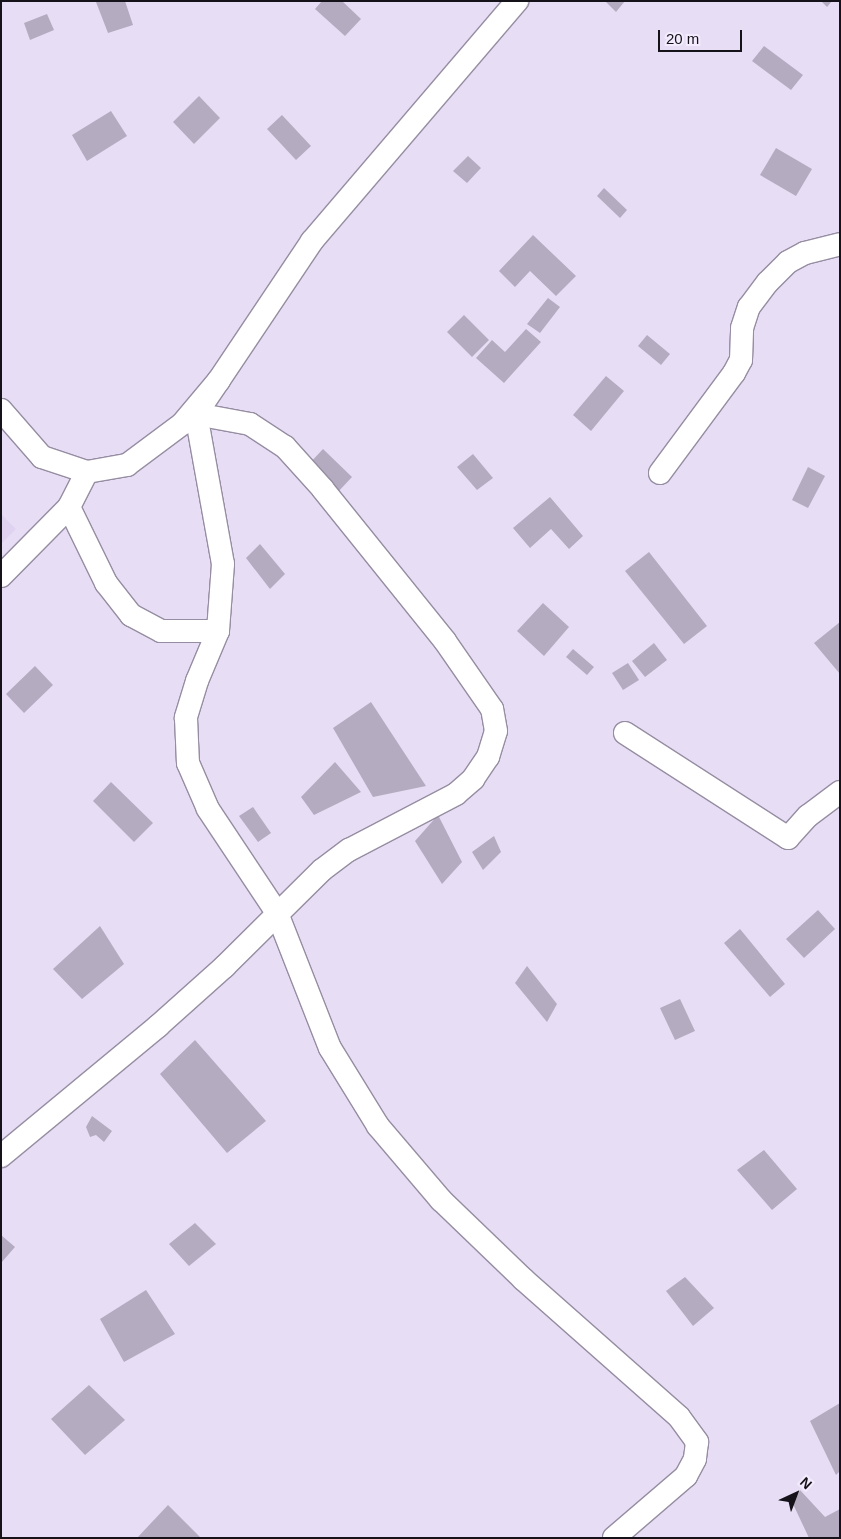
<!DOCTYPE html>
<html>
<head>
<meta charset="utf-8">
<style>
  body { margin:0 }
  #map { position:relative; width:841px; height:1539px; overflow:hidden; background:#e7def5; font-family:Arial,sans-serif }
  div>[style] { position:absolute }
  .built>* { inset:0; background:#e0d3f1 }
  .building>* { inset:0; background:#b4abc0 }
  .roads { filter:drop-shadow(1px 0 #968da2) drop-shadow(-1px 0 #968da2) drop-shadow(0 1px #968da2) drop-shadow(0 -1px #968da2) }
  .street>* { height:22px; margin:-11px; padding:0 11px; transform-origin:11px; border-radius:11px; background:#fff }
  span { translate:-50% -50%; white-space:nowrap; text-align:center; line-height:1.15; -webkit-text-stroke:4.5px #f4ecfe; paint-order:stroke }
  .frame { position:absolute; inset:0; border:2px solid #151219; pointer-events:none }
  .north { position:absolute; left:771px; top:1469px; width:50px; height:50px; -webkit-text-stroke:4px #f4ecfe; paint-order:stroke; rotate:43deg; font-size:14px; font-weight:700; line-height:20px; text-align:center; color:#151219 }
  .north::after { content:''; display:block; margin:auto; width:18px; height:22px; background:#151219; clip-path:polygon(50% 0,100% 100%,50% 72%,0 100%) }
  .scale { position:absolute; left:658px; top:30px; width:84px; height:22px; box-sizing:border-box; border:2px solid #151219; border-top:0; padding-left:6px; font-size:15px; line-height:18px; white-space:nowrap; color:#151219; -webkit-text-stroke:4px #f4ecfe; paint-order:stroke }
</style>
</head>
<body>
<div id="map">
  <div class="built">
    <i style="clip-path:polygon(1px 514px,16px 529px,1px 544px)"></i>
  </div>
  <div class="building">
    <i style="clip-path:polygon(125px 1px,133px 25px,108px 33px,96px 2px)"></i>
    <i style="clip-path:polygon(322px 1px,342px 1px,361px 19px,345px 36px,315px 9px)"></i>
    <i style="clip-path:polygon(605px 1px,625px 1px,616px 12px)"></i>
    <i style="clip-path:polygon(821px 1px,832px 1px,827px 7px)"></i>
    <i style="clip-path:polygon(47px 14px,54px 30px,30px 40px,24px 23px)"></i>
    <i style="clip-path:polygon(764px 46px,803px 75px,791px 90px,752px 61px)"></i>
    <i style="clip-path:polygon(199px 96px,220px 118px,194px 144px,173px 122px)"></i>
    <i style="clip-path:polygon(111px 111px,127px 136px,87px 161px,72px 135px)"></i>
    <i style="clip-path:polygon(282px 115px,311px 146px,296px 160px,267px 129px)"></i>
    <i style="clip-path:polygon(776px 148px,812px 169px,796px 196px,760px 175px)"></i>
    <i style="clip-path:polygon(468px 156px,481px 168px,467px 183px,453px 171px)"></i>
    <i style="clip-path:polygon(604px 188px,627px 210px,620px 218px,597px 196px)"></i>
    <i style="clip-path:polygon(533px 235px,576px 276px,556px 296px,530px 271px,515px 287px,499px 271px)"></i>
    <i style="clip-path:polygon(548px 298px,560px 307px,540px 333px,527px 324px)"></i>
    <i style="clip-path:polygon(464px 315px,489px 340px,472px 357px,447px 332px)"></i>
    <i style="clip-path:polygon(526px 329px,541px 342px,504px 383px,476px 358px,492px 340px,505px 352px)"></i>
    <i style="clip-path:polygon(647px 335px,670px 354px,661px 365px,638px 346px)"></i>
    <i style="clip-path:polygon(606px 376px,624px 391px,591px 431px,573px 415px)"></i>
    <i style="clip-path:polygon(323px 449px,352px 477px,337px 493px,308px 465px)"></i>
    <i style="clip-path:polygon(473px 454px,493px 478px,477px 490px,457px 467px)"></i>
    <i style="clip-path:polygon(808px 467px,825px 476px,808px 508px,792px 500px)"></i>
    <i style="clip-path:polygon(550px 497px,583px 536px,569px 549px,551px 529px,530px 548px,513px 528px)"></i>
    <i style="clip-path:polygon(260px 544px,285px 574px,270px 589px,246px 558px)"></i>
    <i style="clip-path:polygon(649px 552px,707px 626px,684px 644px,625px 571px)"></i>
    <i style="clip-path:polygon(543px 603px,569px 627px,544px 656px,517px 631px)"></i>
    <i style="clip-path:polygon(840px 622px,840px 674px,814px 643px)"></i>
    <i style="clip-path:polygon(654px 643px,667px 660px,645px 677px,632px 661px)"></i>
    <i style="clip-path:polygon(573px 649px,594px 667px,587px 675px,566px 657px)"></i>
    <i style="clip-path:polygon(628px 663px,639px 680px,623px 690px,612px 673px)"></i>
    <i style="clip-path:polygon(35px 666px,53px 685px,24px 713px,6px 694px)"></i>
    <i style="clip-path:polygon(371px 702px,426px 786px,373px 797px,333px 728px)"></i>
    <i style="clip-path:polygon(335px 762px,361px 792px,314px 815px,301px 797px)"></i>
    <i style="clip-path:polygon(111px 782px,153px 823px,134px 842px,93px 801px)"></i>
    <i style="clip-path:polygon(253px 807px,271px 833px,258px 842px,239px 816px)"></i>
    <i style="clip-path:polygon(438px 815px,462px 862px,442px 884px,415px 841px)"></i>
    <i style="clip-path:polygon(494px 836px,501px 852px,483px 870px,472px 852px)"></i>
    <i style="clip-path:polygon(818px 910px,835px 929px,804px 958px,786px 939px)"></i>
    <i style="clip-path:polygon(100px 926px,124px 964px,82px 999px,53px 969px)"></i>
    <i style="clip-path:polygon(740px 929px,785px 984px,770px 997px,724px 943px)"></i>
    <i style="clip-path:polygon(527px 966px,557px 1004px,547px 1022px,515px 983px)"></i>
    <i style="clip-path:polygon(680px 999px,695px 1031px,675px 1040px,660px 1008px)"></i>
    <i style="clip-path:polygon(195px 1040px,266px 1121px,227px 1153px,160px 1074px)"></i>
    <i style="clip-path:polygon(92px 1116px,112px 1131px,104px 1142px,96px 1135px,90px 1137px,86px 1127px)"></i>
    <i style="clip-path:polygon(764px 1150px,797px 1189px,772px 1210px,737px 1170px)"></i>
    <i style="clip-path:polygon(195px 1223px,216px 1244px,189px 1266px,169px 1244px)"></i>
    <i style="clip-path:polygon(1px 1235px,15px 1247px,1px 1263px)"></i>
    <i style="clip-path:polygon(685px 1277px,714px 1308px,693px 1326px,666px 1291px)"></i>
    <i style="clip-path:polygon(146px 1290px,175px 1334px,124px 1362px,100px 1319px)"></i>
    <i style="clip-path:polygon(89px 1385px,125px 1420px,85px 1455px,51px 1419px)"></i>
    <i style="clip-path:polygon(840px 1403px,840px 1471px,836px 1475px,810px 1421px)"></i>
    <i style="clip-path:polygon(800px 1490px,825px 1517px,840px 1509px,840px 1538px,809px 1538px,793px 1504px)"></i>
    <i style="clip-path:polygon(168px 1505px,201px 1538px,137px 1538px)"></i>
  </div>
  <div class="roads">
    <div class="street">
      <i style="left:219px;top:380px;width:41px;rotate:124.1deg"></i>
      <i style="left:196px;top:414px;width:152px;rotate:79.8deg"></i>
      <i style="left:223px;top:564px;width:67px;rotate:94.3deg"></i>
      <i style="left:218px;top:631px;width:54px;rotate:112.8deg"></i>
      <i style="left:197px;top:681px;width:39px;rotate:107deg"></i>
      <i style="left:186px;top:718px;width:45px;rotate:87.5deg"></i>
      <i style="left:188px;top:763px;width:50px;rotate:66.5deg"></i>
      <i style="left:208px;top:809px;width:125px;rotate:56.4deg"></i>
      <i style="left:277px;top:913px;width:145px;rotate:68.6deg"></i>
      <i style="left:330px;top:1048px;width:92px;rotate:58.4deg"></i>
      <i style="left:378px;top:1126px;width:97px;rotate:49.6deg"></i>
      <i style="left:441px;top:1200px;width:114px;rotate:43.9deg"></i>
      <i style="left:523px;top:1279px;width:208px;rotate:41.5deg"></i>
      <i style="left:679px;top:1417px;width:31px;rotate:54deg"></i>
      <i style="left:697px;top:1442px;width:17px;rotate:97deg"></i>
      <i style="left:695px;top:1459px;width:19px;rotate:118deg"></i>
      <i style="left:686px;top:1476px;width:95px;rotate:139.3deg"></i>
      <i style="left:1px;top:410px;width:62px;rotate:48.9deg"></i>
      <i style="left:42px;top:457px;width:47px;rotate:18.4deg"></i>
      <i style="left:87px;top:472px;width:41px;rotate:-9.9deg"></i>
      <i style="left:127px;top:465px;width:69px;rotate:-36.7deg"></i>
      <i style="left:182px;top:424px;width:57px;rotate:-49.9deg"></i>
      <i style="left:219px;top:380px;width:167px;rotate:-56.2deg"></i>
      <i style="left:312px;top:241px;width:316px;rotate:-49.5deg"></i>
      <i style="left:660px;top:473px;width:124px;rotate:-53.5deg"></i>
      <i style="left:734px;top:373px;width:15px;rotate:-62deg"></i>
      <i style="left:741px;top:360px;width:32px;rotate:-88deg"></i>
      <i style="left:742px;top:328px;width:22px;rotate:-72deg"></i>
      <i style="left:749px;top:307px;width:31px;rotate:-53deg"></i>
      <i style="left:768px;top:282px;width:28px;rotate:-45deg"></i>
      <i style="left:788px;top:262px;width:19px;rotate:-28deg"></i>
      <i style="left:805px;top:253px;width:36px;rotate:-14deg"></i>
      <i style="left:69px;top:507px;width:85px;rotate:64deg"></i>
      <i style="left:106px;top:583px;width:41px;rotate:52deg"></i>
      <i style="left:131px;top:615px;width:34px;rotate:28deg"></i>
      <i style="left:161px;top:631px;width:57px"></i>
      <i style="left:1px;top:576px;width:97px;rotate:-45.4deg"></i>
      <i style="left:69px;top:507px;width:39px;rotate:-63deg"></i>
      <i style="left:625px;top:733px;width:194px;rotate:32.8deg"></i>
      <i style="left:788px;top:838px;width:30px;rotate:-48deg"></i>
      <i style="left:808px;top:816px;width:40px;rotate:-37deg"></i>
      <i style="left:1px;top:1156px;width:204px;rotate:-39.6deg"></i>
      <i style="left:158px;top:1026px;width:89px;rotate:-41.8deg"></i>
      <i style="left:224px;top:967px;width:138px;rotate:-44.7deg"></i>
      <i style="left:322px;top:870px;width:34px;rotate:-37deg"></i>
      <i style="left:349px;top:850px;width:121px;rotate:-27.6deg"></i>
      <i style="left:456px;top:794px;width:23px;rotate:-41deg"></i>
      <i style="left:473px;top:779px;width:27px;rotate:-56deg"></i>
      <i style="left:488px;top:757px;width:27px;rotate:-73deg"></i>
      <i style="left:496px;top:731px;width:22px;rotate:-100deg"></i>
      <i style="left:492px;top:709px;width:83px;rotate:-124.7deg"></i>
      <i style="left:445px;top:641px;width:195px;rotate:-128.8deg"></i>
      <i style="left:323px;top:489px;width:57px;rotate:-132.1deg"></i>
      <i style="left:285px;top:447px;width:42px;rotate:-146.7deg"></i>
      <i style="left:250px;top:424px;width:55px;rotate:-169.5deg"></i>
    </div>
  </div>
  <div class="frame"></div>
  <div class="north">N</div>
  <div class="scale">20 m</div>
</div>
</body>
</html>
